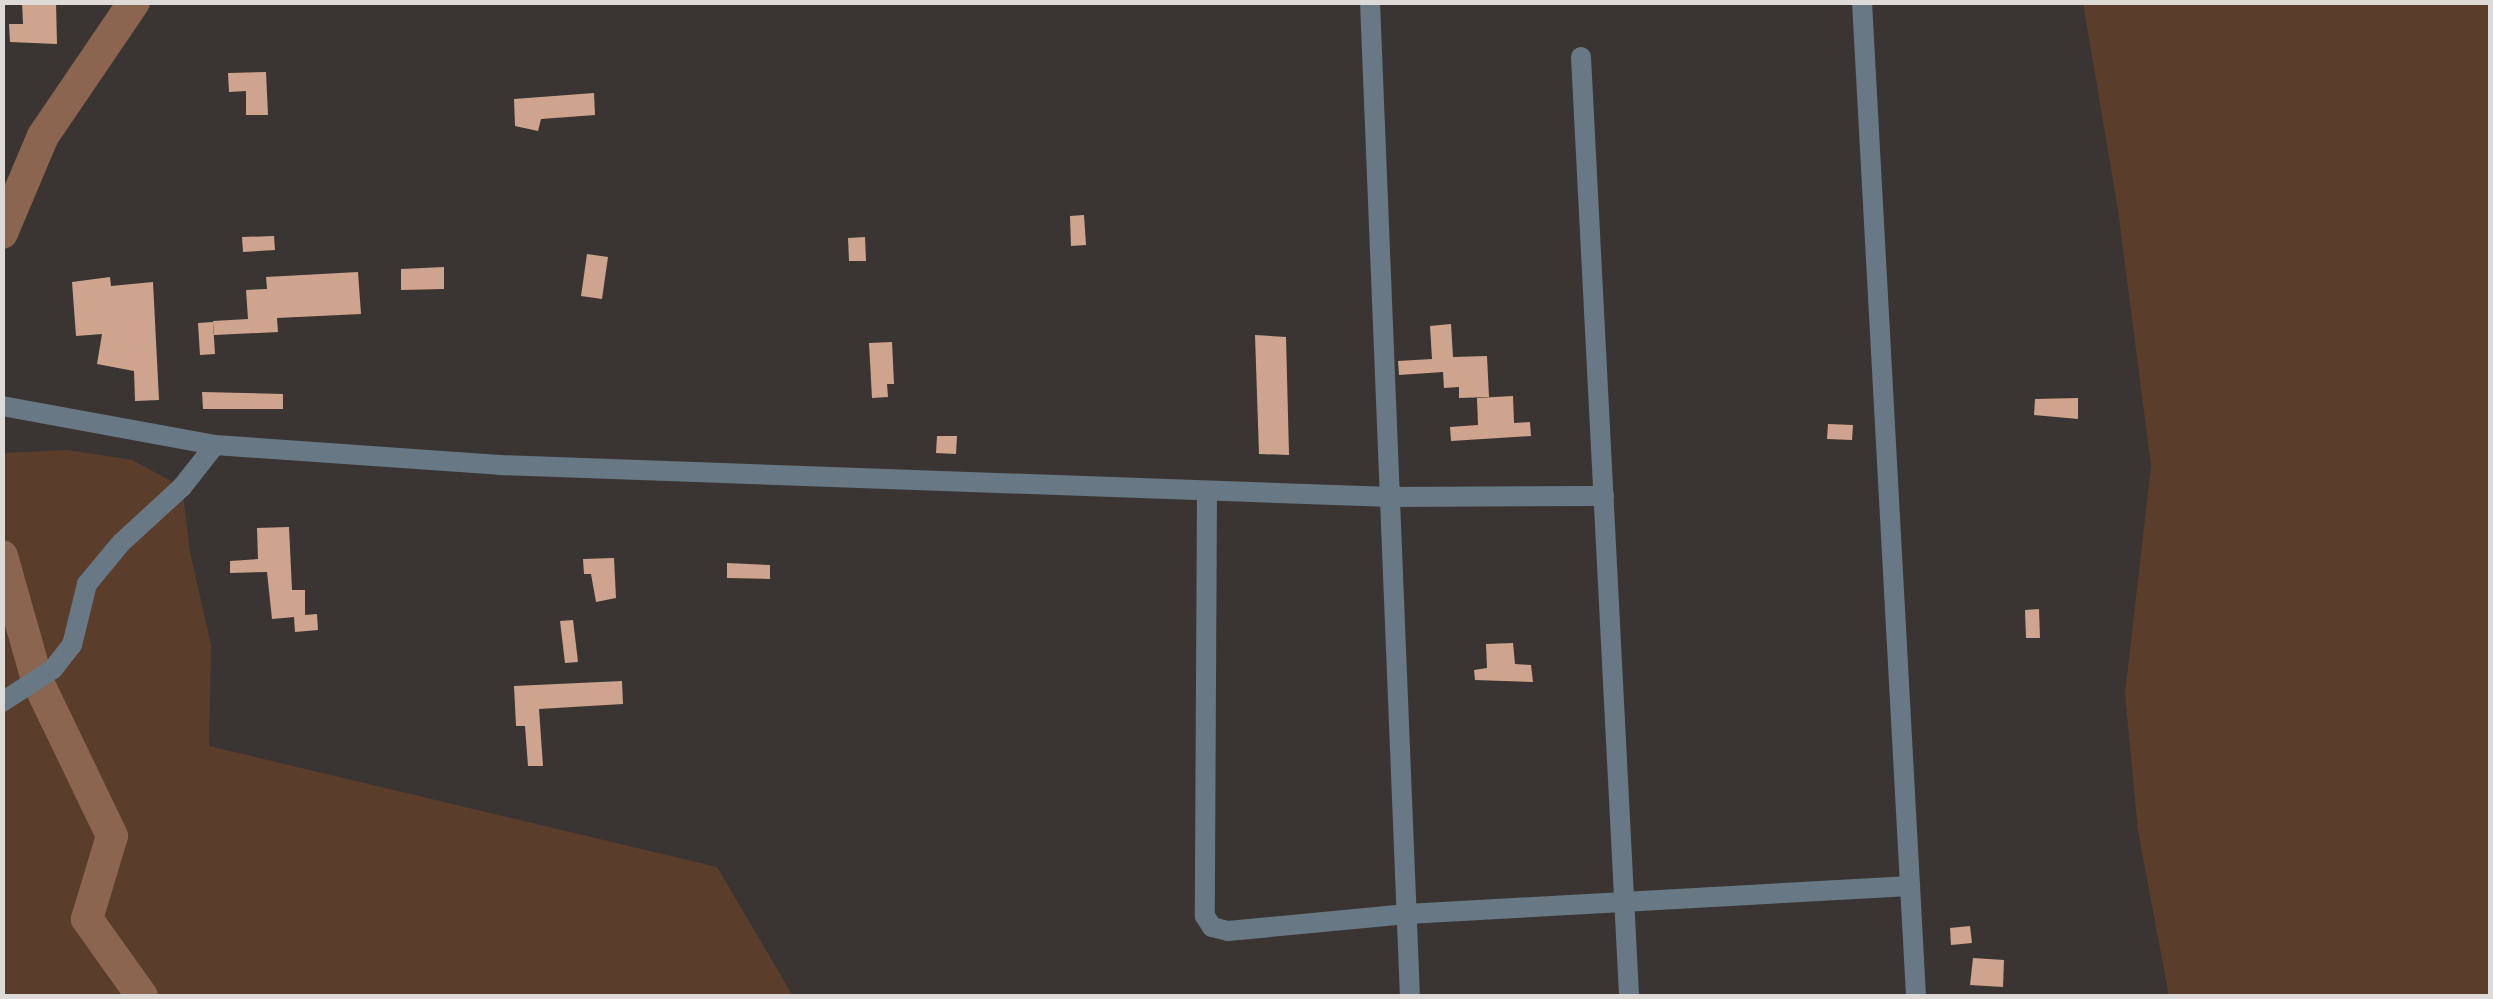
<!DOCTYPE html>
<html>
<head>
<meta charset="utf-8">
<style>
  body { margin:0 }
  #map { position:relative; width:2493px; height:999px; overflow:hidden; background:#3a3532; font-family:"Alegreya Sans",sans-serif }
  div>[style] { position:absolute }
  .green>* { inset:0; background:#5b3d2c }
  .river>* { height:32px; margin:-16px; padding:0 16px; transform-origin:16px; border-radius:16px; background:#8c6550 }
  .building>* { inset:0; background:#cfa48e }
  .street>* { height:20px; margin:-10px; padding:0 10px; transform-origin:10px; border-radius:10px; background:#687884 }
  span { translate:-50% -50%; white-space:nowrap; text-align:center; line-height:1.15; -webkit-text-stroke:10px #302b28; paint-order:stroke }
  .frame { position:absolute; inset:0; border:5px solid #dedad8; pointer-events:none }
</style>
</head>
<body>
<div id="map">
  <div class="green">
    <i style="clip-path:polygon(2083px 3px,2490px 3px,2490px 996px,2169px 996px,2138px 831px,2125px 694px,2151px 466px,2118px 210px)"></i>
    <i style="clip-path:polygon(67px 450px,132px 460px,182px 487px,190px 552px,211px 645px,209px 746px,717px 867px,793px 996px,3px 996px,3px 453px)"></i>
  </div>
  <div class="river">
    <i style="left:2px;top:233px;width:105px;rotate:-67.1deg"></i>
    <i style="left:43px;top:136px;width:162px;rotate:-55.8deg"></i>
    <i style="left:2px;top:556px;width:129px;rotate:74.2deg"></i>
    <i style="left:37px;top:680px;width:173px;rotate:64.3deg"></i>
    <i style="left:112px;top:836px;width:87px;rotate:106.8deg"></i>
    <i style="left:87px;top:919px;width:95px;rotate:54.5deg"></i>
  </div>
  <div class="building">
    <i style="clip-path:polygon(22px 2px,56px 2px,57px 44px,10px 42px,9px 24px,23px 24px)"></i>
    <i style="clip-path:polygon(266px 72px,268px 115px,246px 115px,246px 91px,229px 92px,228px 73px)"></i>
    <i style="clip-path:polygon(594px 93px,595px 115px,541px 119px,538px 131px,515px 126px,514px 99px)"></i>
    <i style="clip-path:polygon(1084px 215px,1086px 245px,1071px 246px,1070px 216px)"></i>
    <i style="clip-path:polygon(274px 236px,275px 250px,243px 252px,242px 237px)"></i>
    <i style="clip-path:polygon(865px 237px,866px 261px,849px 261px,848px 238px)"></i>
    <i style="clip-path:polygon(587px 254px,608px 257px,602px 299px,581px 296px)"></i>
    <i style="clip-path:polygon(444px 267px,444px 289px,401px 290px,401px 269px)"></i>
    <i style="clip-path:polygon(358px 272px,361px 314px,277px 318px,278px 332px,214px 335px,213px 321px,248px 319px,246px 290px,267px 289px,266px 277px)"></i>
    <i style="clip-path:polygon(110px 277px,111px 286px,153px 282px,159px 400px,135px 401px,134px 371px,97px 364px,102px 334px,76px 336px,72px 282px)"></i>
    <i style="clip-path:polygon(213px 322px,215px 354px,200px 355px,198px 323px)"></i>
    <i style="clip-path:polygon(1451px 324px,1453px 357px,1487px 356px,1489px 397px,1459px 398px,1459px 387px,1444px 388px,1443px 372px,1399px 375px,1398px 361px,1432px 359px,1430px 326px)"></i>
    <i style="clip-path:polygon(1255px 335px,1286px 337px,1289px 455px,1259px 454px)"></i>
    <i style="clip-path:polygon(892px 342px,894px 384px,887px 384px,888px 397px,872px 398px,869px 343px)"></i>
    <i style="clip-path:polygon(202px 392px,283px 394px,283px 409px,203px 409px)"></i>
    <i style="clip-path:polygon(1513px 396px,1514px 423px,1530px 422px,1531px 436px,1451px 441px,1450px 427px,1478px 425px,1477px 398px)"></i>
    <i style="clip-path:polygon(2078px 398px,2078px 419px,2034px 415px,2035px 399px)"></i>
    <i style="clip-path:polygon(1828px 424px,1853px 425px,1852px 440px,1827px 439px)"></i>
    <i style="clip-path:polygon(937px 436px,957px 436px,956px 454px,936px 453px)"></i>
    <i style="clip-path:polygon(289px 527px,292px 590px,305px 590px,305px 615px,317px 614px,318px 630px,295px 632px,294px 617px,272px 619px,267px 572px,230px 573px,230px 561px,258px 559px,257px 528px)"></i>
    <i style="clip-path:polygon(614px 558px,616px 598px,596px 602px,591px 574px,584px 574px,583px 559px)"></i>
    <i style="clip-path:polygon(727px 563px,770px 565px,770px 579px,727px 578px)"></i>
    <i style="clip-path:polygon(2039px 609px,2040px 638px,2026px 638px,2025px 610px)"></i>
    <i style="clip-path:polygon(573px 620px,578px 662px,565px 663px,560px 621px)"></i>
    <i style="clip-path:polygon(1513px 643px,1515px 664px,1531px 665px,1533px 682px,1475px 680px,1474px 670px,1487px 668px,1486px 644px)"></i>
    <i style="clip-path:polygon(622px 681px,623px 704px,539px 709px,543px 766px,528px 766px,525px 726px,516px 726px,514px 686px)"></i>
    <i style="clip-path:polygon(1970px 926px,1972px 943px,1951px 945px,1950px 928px)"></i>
    <i style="clip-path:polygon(1973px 958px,2004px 960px,2003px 987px,1970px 985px)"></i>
  </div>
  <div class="street">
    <i style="left:1370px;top:2px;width:995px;rotate:87.7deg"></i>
    <i style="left:1862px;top:2px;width:995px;rotate:86.89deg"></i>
    <i style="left:1581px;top:57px;width:940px;rotate:87.07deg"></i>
    <i style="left:2px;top:406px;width:217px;rotate:10.4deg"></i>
    <i style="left:215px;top:445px;width:285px;rotate:4deg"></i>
    <i style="left:499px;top:465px;width:892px;rotate:2.06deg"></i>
    <i style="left:1390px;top:497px;width:214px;rotate:-0.3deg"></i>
    <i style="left:1207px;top:491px;width:425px;rotate:90.3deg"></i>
    <i style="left:1205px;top:916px;width:13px;rotate:58deg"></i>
    <i style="left:1212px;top:927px;width:16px;rotate:14deg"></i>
    <i style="left:1228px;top:931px;width:180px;rotate:-5.4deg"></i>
    <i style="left:1407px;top:914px;width:504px;rotate:-3.19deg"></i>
    <i style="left:2px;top:702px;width:61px;rotate:-32.9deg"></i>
    <i style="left:53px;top:669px;width:31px;rotate:-52deg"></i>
    <i style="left:72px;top:645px;width:63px;rotate:-76.2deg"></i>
    <i style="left:87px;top:584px;width:53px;rotate:-50.3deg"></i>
    <i style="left:121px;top:543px;width:83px;rotate:-42.6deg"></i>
    <i style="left:182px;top:487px;width:53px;rotate:-51.8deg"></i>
  </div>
  <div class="frame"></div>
</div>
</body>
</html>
